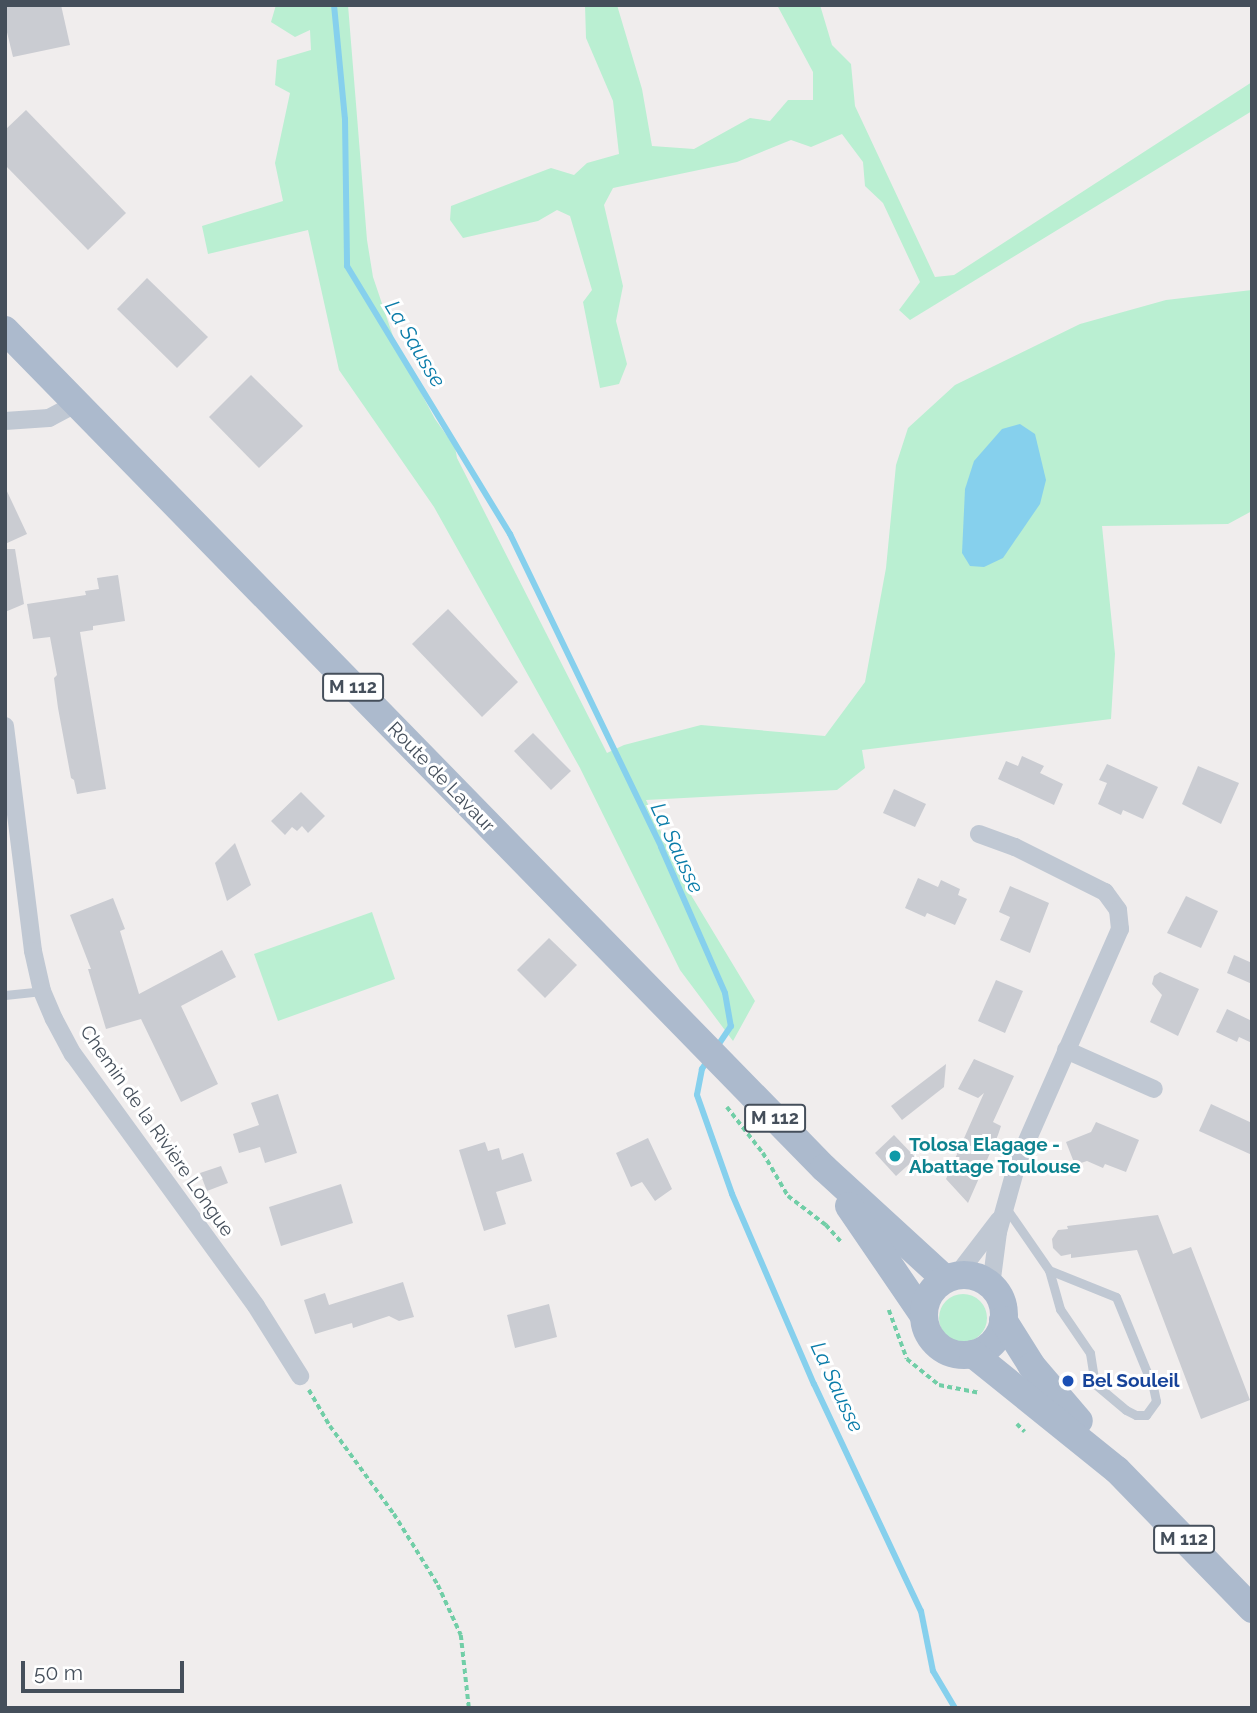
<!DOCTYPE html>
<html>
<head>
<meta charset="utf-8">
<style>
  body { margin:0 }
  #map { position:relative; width:1257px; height:1713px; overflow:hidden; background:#f0eded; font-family:Raleway,sans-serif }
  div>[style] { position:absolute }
  .green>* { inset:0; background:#baefd2 }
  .round { border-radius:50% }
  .water>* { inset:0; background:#86d0ed }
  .stream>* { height:6px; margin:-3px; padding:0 3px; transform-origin:3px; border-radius:3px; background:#86d0ed }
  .building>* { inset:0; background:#caccd2 }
  .path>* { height:3.5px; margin-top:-1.75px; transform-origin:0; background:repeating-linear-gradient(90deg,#71cea7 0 5px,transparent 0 8.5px) }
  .lane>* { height:9px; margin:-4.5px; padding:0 4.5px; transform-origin:4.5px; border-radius:4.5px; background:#c0c8d3 }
  .street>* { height:18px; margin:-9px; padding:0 9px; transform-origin:9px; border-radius:9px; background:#c0c8d3 }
  .primary>* { height:28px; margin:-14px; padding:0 14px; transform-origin:14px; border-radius:14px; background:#acbacd }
  .primary>.ring { margin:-14px; padding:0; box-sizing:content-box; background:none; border:28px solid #acbacd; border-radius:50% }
  .dots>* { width:19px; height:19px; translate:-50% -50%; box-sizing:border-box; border:4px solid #fff; border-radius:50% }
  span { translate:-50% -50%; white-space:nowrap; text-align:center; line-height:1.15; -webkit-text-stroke:6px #fff; paint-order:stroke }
  .shield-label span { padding:2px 5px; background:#fff; border:2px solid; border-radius:5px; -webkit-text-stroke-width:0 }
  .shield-label { font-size:18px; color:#454f5b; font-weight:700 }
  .street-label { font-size:19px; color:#454f5b }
  .culture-label { font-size:19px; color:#0d838f; font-weight:700 }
  .left { translate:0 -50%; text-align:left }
  .transit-label { font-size:19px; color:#164399; font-weight:700 }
  .water-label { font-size:21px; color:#0a7ca9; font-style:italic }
  .frame { position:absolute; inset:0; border:7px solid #454f5b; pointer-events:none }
  .scale { position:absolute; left:21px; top:1661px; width:163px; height:32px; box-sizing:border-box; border:4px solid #454f5b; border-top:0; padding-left:9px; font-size:21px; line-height:24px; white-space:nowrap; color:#454f5b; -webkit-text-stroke:5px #fff; paint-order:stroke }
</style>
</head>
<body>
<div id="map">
  <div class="green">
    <i style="clip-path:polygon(276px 5px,348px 5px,367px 240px,373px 277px,397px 348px,435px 419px,455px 447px,457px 458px,607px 753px,624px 745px,701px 725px,825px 736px,865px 682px,886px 568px,896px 465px,908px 428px,955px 385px,1080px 324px,1166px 300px,1252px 290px,1252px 511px,1228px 524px,1102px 526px,1115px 654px,1111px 719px,862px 750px,865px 768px,837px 790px,646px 800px,691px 895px,755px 1001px,733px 1041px,680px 970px,580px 768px,434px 507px,339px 370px,308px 230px,208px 254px,202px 226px,283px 201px,275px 163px,290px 93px,275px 85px,277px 60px,311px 50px,310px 30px,295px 37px,271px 22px)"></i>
    <i style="clip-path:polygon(585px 5px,617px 5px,642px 89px,652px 146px,694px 149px,750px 118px,770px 121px,788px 100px,813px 100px,813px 72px,777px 5px,820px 5px,832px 45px,851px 64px,855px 106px,935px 277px,954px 275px,1252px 82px,1252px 111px,910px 320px,899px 310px,920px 282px,883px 203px,865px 186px,863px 162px,842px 134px,811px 147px,791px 140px,737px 162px,613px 188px,604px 205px,623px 286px,616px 321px,627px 364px,619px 384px,600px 388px,583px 302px,592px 290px,570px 216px,557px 210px,538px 221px,463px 238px,450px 220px,451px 206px,551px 168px,574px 175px,587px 163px,619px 154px,613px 101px,586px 38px)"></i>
    <i style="clip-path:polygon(372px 912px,395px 979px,278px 1021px,254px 954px)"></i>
    <i class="round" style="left:939px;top:1294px;width:48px;height:48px"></i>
  </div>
  <div class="water">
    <i style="clip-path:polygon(1020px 424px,1035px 434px,1046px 480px,1040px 504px,1003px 558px,984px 567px,970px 566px,962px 553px,965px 489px,974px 461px,1002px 429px)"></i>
  </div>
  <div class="stream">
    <i style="left:334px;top:5px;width:115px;rotate:84.5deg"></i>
    <i style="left:345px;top:119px;width:147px;rotate:89.2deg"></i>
    <i style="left:347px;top:266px;width:314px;rotate:58.7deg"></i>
    <i style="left:510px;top:534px;width:348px;rotate:64.2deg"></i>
    <i style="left:661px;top:847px;width:159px;rotate:66.3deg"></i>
    <i style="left:725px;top:993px;width:34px;rotate:80deg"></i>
    <i style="left:731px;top:1026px;width:27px;rotate:124deg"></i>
    <i style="left:708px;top:1060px;width:11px;rotate:124deg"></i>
    <i style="left:702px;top:1069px;width:26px;rotate:101deg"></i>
    <i style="left:697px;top:1095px;width:105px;rotate:70.5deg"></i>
    <i style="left:732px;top:1194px;width:207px;rotate:66.7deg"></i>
    <i style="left:814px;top:1384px;width:251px;rotate:64.8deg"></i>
    <i style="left:921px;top:1611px;width:61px;rotate:78.7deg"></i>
    <i style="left:933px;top:1671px;width:43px;rotate:59.3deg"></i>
  </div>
  <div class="building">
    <i style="clip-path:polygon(5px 5px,61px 5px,70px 45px,13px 57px,5px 24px)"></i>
    <i style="clip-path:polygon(26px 110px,126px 213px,88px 250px,5px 165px,5px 130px)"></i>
    <i style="clip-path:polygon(147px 278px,208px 337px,177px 368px,117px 309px)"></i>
    <i style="clip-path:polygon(251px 375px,303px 426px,259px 468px,209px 417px)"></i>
    <i style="clip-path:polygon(5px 487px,27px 534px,5px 544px)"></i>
    <i style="clip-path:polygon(5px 549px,15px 549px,24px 604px,5px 612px)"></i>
    <i style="clip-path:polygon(118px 575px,125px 621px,93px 626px,93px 630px,80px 632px,106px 789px,77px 794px,74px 780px,71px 778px,58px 708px,54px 678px,57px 675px,50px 637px,33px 639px,27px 604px,86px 595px,85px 591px,99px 589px,97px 578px)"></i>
    <i style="clip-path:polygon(448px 609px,518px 682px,482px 717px,412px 644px)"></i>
    <i style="clip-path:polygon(533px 733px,571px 771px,551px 790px,514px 751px)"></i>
    <i style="clip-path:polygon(1022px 756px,1044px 766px,1040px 773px,1063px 784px,1054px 805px,998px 779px,1006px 761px,1018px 766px)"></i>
    <i style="clip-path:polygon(1107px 764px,1158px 787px,1143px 819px,1123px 810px,1121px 815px,1098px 804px,1107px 783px,1099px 780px)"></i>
    <i style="clip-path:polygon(1198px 766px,1239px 783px,1221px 824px,1182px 804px)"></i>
    <i style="clip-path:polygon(894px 789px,926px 804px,915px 827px,883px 813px)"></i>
    <i style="clip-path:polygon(301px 792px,325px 816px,308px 833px,302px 826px,297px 831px,292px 827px,285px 835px,271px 821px)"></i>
    <i style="clip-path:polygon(235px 843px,251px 885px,227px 901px,215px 863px)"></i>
    <i style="clip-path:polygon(918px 878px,938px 887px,941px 880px,960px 889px,958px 895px,967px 899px,955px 925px,927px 913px,925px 917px,905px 908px)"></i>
    <i style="clip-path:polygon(1010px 886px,1049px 903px,1030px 953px,1000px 940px,1010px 917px,999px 912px)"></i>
    <i style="clip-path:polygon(1186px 896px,1218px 911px,1201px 948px,1167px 933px)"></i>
    <i style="clip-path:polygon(113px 898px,125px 929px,120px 931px,139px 994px,222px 950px,236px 977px,181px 1006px,218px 1084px,181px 1102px,141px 1019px,106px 1029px,88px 969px,91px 969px,70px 915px)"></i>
    <i style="clip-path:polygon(549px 938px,577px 965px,545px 998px,517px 970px)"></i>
    <i style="clip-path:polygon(1234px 955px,1252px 963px,1252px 984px,1227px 973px)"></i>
    <i style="clip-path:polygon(1160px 972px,1199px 989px,1178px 1036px,1150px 1022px,1162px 995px,1152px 984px,1154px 976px)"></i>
    <i style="clip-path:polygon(996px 980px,1023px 991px,1005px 1033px,978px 1021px)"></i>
    <i style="clip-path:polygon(1227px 1009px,1252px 1021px,1252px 1043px,1239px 1037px,1237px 1042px,1216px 1032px)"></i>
    <i style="clip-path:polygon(974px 1059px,1014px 1076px,993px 1122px,1001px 1126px,998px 1135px,968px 1203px,946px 1179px,984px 1093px,978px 1098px,958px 1089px)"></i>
    <i style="clip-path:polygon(946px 1064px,944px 1087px,902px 1120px,891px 1106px)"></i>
    <i style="clip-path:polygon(278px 1094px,297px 1153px,265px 1163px,260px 1147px,239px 1153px,233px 1134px,259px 1125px,251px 1103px)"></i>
    <i style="clip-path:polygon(1211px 1104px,1252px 1123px,1252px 1155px,1199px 1131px)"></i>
    <i style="clip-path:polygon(1096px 1122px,1139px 1140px,1126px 1172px,1105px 1164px,1103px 1168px,1087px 1161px,1075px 1165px,1066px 1142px,1091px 1132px)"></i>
    <i style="clip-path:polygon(894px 1135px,916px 1158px,896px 1176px,875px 1153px)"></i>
    <i style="clip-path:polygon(648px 1138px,672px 1189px,655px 1201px,642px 1182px,631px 1187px,616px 1153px)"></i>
    <i style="clip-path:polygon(485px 1142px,488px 1151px,499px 1148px,502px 1160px,523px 1153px,532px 1181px,496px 1192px,506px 1224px,484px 1231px,459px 1150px)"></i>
    <i style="clip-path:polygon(221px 1166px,228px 1183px,207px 1191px,200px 1173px)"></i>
    <i style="clip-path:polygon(341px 1184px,353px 1223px,281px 1246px,269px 1207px)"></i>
    <i style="clip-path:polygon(1158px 1215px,1173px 1254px,1191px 1247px,1250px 1400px,1201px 1419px,1137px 1250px,1071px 1258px,1071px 1254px,1061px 1256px,1053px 1248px,1052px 1239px,1058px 1230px,1068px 1229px,1067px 1226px)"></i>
    <i style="clip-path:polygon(403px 1282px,414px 1317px,399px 1321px,389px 1316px,353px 1328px,352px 1323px,315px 1334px,304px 1300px,325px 1293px,329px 1305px)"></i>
    <i style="clip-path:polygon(549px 1304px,557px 1337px,515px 1348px,507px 1315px)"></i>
  </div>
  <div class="path">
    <i style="left:727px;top:1107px;width:58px;rotate:52deg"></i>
    <i style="left:763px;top:1153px;width:50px;rotate:59.8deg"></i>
    <i style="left:788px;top:1196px;width:48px;rotate:37.3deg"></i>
    <i style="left:826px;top:1225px;width:25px;rotate:48deg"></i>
    <i style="left:889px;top:1310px;width:52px;rotate:69.8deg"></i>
    <i style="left:907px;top:1359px;width:41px;rotate:39.1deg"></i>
    <i style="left:939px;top:1385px;width:42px;rotate:11deg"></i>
    <i style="left:309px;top:1390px;width:42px;rotate:59.7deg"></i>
    <i style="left:330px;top:1426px;width:109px;rotate:54deg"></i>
    <i style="left:394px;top:1514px;width:84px;rotate:58.2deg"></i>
    <i style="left:438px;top:1585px;width:55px;rotate:65.3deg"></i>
    <i style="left:461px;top:1635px;width:73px;rotate:83.7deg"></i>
    <i style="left:1017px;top:1424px;width:11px;rotate:45deg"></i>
  </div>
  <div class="lane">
    <i style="left:5px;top:995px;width:37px;rotate:-6deg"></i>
    <i style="left:1006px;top:1208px;width:75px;rotate:55.3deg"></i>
    <i style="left:1049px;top:1270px;width:41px;rotate:74.2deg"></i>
    <i style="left:1060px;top:1309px;width:53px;rotate:55.7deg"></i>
    <i style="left:1090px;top:1353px;width:31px;rotate:81deg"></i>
    <i style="left:1095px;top:1384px;width:40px;rotate:40deg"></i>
    <i style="left:1126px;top:1410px;width:11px;rotate:27deg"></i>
    <i style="left:1136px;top:1415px;width:10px"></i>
    <i style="left:1146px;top:1415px;width:17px;rotate:-54deg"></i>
    <i style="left:1156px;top:1401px;width:14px;rotate:-102deg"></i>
    <i style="left:1153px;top:1387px;width:97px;rotate:-112.3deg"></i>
    <i style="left:1116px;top:1297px;width:72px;rotate:-158.1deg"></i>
  </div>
  <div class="street">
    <i style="left:5px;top:421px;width:44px;rotate:-3.9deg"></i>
    <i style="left:49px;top:418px;width:32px;rotate:-28deg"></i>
    <i style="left:5px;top:726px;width:227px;rotate:82.9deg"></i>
    <i style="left:33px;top:951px;width:41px;rotate:77.3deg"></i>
    <i style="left:42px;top:991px;width:30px;rotate:67deg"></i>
    <i style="left:54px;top:1019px;width:40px;rotate:62deg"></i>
    <i style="left:73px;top:1054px;width:311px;rotate:54deg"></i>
    <i style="left:256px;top:1306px;width:83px;rotate:57.8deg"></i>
    <i style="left:979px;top:834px;width:38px;rotate:20deg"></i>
    <i style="left:1015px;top:847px;width:101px;rotate:26.6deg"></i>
    <i style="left:1105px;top:892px;width:22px;rotate:54deg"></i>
    <i style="left:1118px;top:910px;width:19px;rotate:84deg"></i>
    <i style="left:1120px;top:929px;width:257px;rotate:113.7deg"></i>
    <i style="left:1017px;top:1164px;width:71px;rotate:105.6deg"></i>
    <i style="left:998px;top:1232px;width:54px;rotate:97.4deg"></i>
    <i style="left:1066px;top:1050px;width:96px;rotate:23.9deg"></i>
    <i style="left:957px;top:1275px;width:69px;rotate:-52.6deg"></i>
  </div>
  <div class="primary">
    <i style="left:5px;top:330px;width:1172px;rotate:45.66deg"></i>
    <i style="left:824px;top:1168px;width:164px;rotate:42.5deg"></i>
    <i style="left:849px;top:1206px;width:133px;rotate:55.7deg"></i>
    <i class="ring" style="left:924px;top:1275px;width:52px;height:52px"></i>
    <i style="left:1003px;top:1320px;width:54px;rotate:57.8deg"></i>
    <i style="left:1032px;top:1366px;width:72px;rotate:49.5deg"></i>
    <i style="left:973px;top:1354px;width:185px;rotate:38.9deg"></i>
    <i style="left:1117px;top:1470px;width:194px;rotate:45.8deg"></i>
  </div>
  <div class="dots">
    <i style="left:895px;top:1156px;background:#0f9aa8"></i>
    <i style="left:1068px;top:1381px;background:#1a4fb4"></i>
  </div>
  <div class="shield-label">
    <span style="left:353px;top:687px">M 112</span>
    <span style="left:775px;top:1118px">M 112</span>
    <span style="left:1184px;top:1539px">M 112</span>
  </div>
  <div class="street-label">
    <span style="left:441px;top:777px;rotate:46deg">Route de Lavaur</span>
    <span style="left:157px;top:1131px;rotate:55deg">Chemin de la Rivière Longue</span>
  </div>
  <div class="culture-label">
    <span class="left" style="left:909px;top:1156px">Tolosa Elagage -<br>Abattage Toulouse</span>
  </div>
  <div class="transit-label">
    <span class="left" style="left:1082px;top:1381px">Bel Souleil</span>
  </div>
  <div class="water-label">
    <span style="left:415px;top:344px;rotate:59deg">La Sausse</span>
    <span style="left:677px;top:848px;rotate:65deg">La Sausse</span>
    <span style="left:837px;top:1387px;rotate:65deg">La Sausse</span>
  </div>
  <div class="frame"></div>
  <div class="scale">50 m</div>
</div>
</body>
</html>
